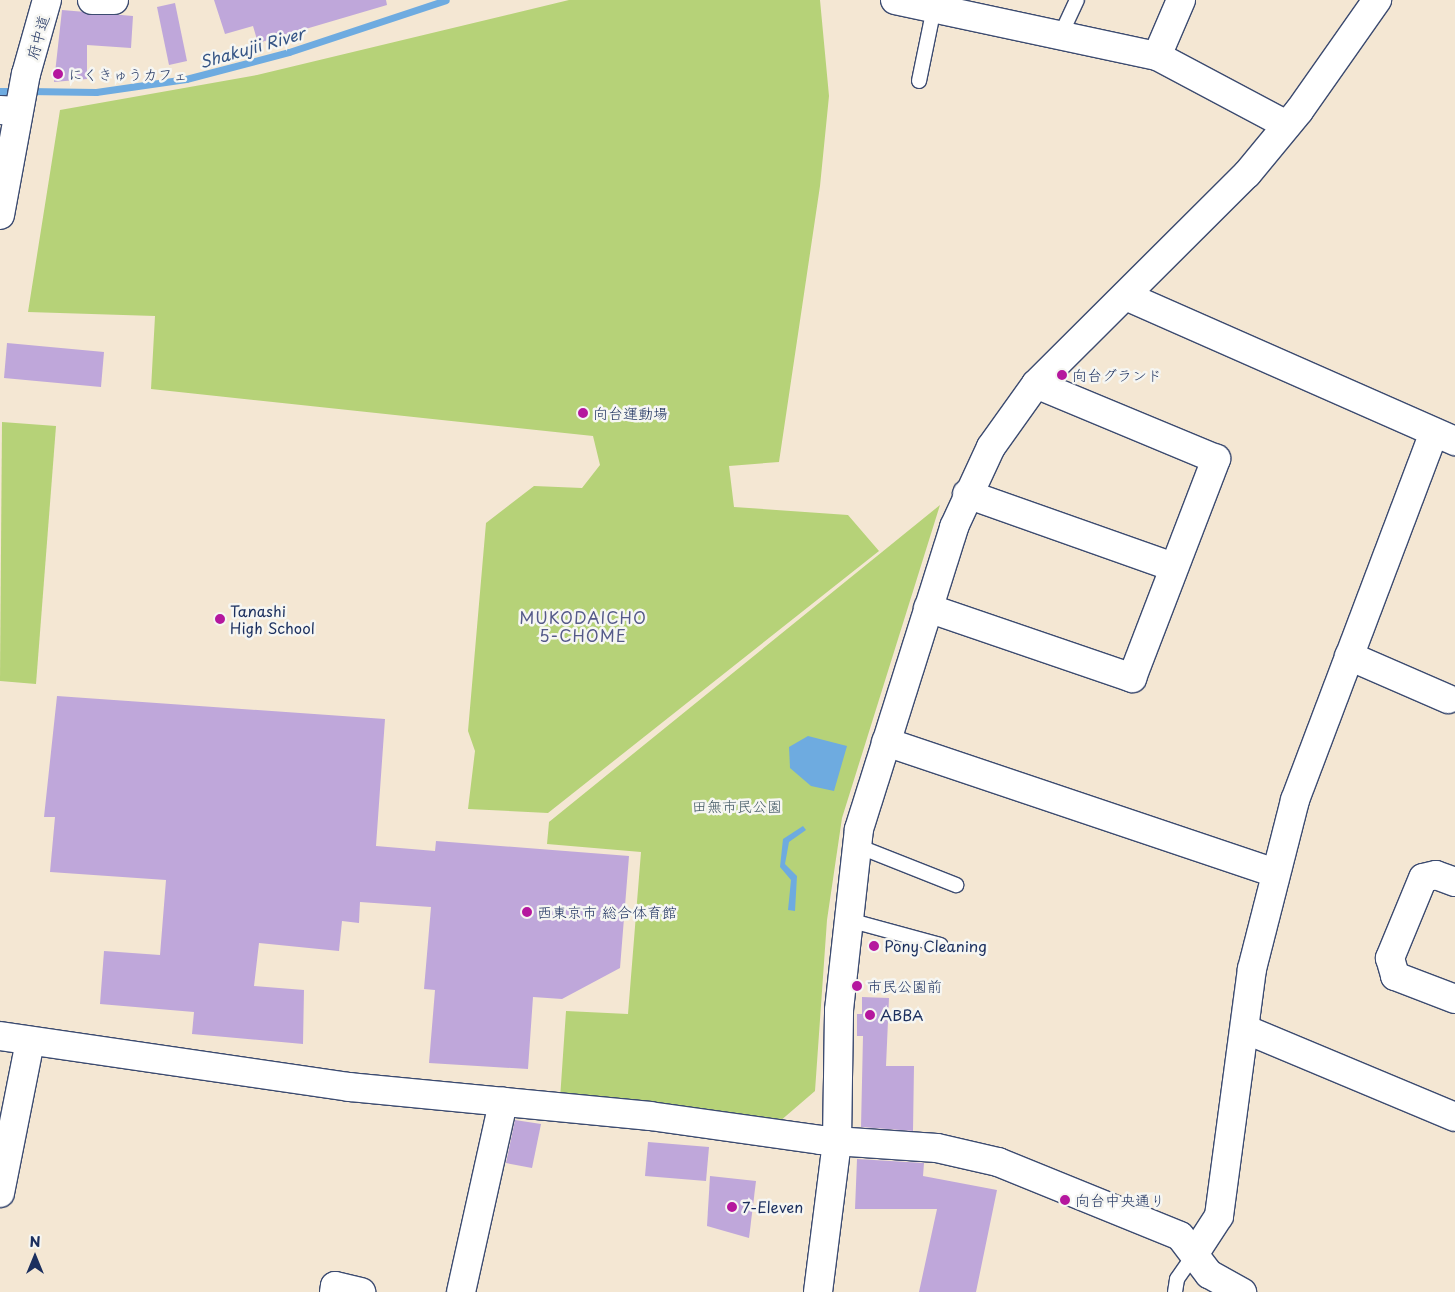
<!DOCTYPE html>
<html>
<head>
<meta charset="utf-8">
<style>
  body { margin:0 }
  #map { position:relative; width:1455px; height:1292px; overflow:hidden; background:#f4e7d3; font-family:"Playpen Sans","Klee One",sans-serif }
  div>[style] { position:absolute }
  .green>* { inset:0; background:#b6d278 }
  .water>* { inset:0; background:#6eabe0 }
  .stream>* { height:7px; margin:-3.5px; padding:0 3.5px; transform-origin:3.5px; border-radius:3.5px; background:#6eabe0 }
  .building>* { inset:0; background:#bfa7da }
  .roads { filter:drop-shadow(1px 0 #3c4b70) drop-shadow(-1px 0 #3c4b70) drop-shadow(0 1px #3c4b70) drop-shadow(0 -1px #3c4b70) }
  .lane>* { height:14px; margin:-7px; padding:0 7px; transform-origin:7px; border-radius:7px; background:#fff }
  .street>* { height:28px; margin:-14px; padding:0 14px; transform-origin:14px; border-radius:14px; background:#fff }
  .secondary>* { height:28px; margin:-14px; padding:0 14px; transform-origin:14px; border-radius:14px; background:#fff }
  .dots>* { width:14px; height:14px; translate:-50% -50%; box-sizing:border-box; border:2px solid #f6f6f2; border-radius:50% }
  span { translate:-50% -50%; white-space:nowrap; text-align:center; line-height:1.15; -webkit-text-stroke:5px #f6f6f2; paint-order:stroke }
  .street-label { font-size:15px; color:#1b2f5e }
  .poi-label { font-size:15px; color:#1b2f5e }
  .left { translate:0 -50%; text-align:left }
  .park-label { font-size:15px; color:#425864 }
  .water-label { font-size:16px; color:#345485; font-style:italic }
  .neighbourhood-label { font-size:16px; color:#545989; letter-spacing:1px }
  .north { position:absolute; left:10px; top:1232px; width:50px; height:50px; -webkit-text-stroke:4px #f6f6f2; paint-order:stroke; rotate:0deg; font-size:14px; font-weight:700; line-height:20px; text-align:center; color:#1b2f5e }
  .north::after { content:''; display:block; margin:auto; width:18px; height:22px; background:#1b2f5e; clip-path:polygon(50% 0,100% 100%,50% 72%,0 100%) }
</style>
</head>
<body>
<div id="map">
  <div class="green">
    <i style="clip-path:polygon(569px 0,820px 0,829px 96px,820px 186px,779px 462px,729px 466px,734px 507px,848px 515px,879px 551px,548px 813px,468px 809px,475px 751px,468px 731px,486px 523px,534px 486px,582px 488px,600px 465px,593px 436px,151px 389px,155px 316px,28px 312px,60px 110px,257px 75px)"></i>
    <i style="clip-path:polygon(2px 422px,56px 426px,36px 684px,0 681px)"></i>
    <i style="clip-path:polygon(940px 505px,842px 818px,827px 920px,815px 1091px,772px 1128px,560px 1099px,566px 1011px,628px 1014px,641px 852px,547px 844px,549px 822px)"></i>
  </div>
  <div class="water">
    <i style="clip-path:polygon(808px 736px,847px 746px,834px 791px,811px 786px,790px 768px,789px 747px)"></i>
    <i style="clip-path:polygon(803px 826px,806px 830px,789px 842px,785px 864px,797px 876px,795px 911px,788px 910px,791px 880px,780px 867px,783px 839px)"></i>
  </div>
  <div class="stream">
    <i style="left:0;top:91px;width:17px"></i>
    <i style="left:28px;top:91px;width:68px;rotate:0.8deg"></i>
    <i style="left:96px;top:92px;width:91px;rotate:-8.2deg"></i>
    <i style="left:186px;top:79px;width:106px;rotate:-14.7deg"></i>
    <i style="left:289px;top:52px;width:165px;rotate:-18.3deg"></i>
  </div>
  <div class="building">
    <i style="clip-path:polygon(214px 0,386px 0,387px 5px,258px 43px,253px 26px,225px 34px)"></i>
    <i style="clip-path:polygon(175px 3px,187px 61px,169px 65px,157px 7px)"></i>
    <i style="clip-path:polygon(62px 10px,133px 16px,131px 48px,87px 45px,87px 79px,54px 82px)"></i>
    <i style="clip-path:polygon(7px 343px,104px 352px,101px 387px,4px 378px)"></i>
    <i style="clip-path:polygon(57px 696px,385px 719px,376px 846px,435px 851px,436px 841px,629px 856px,620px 968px,562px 999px,533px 997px,528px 1069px,429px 1063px,435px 990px,424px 989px,431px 907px,360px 902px,359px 923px,342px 921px,339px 951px,259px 943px,254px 986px,304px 990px,303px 1044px,192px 1034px,194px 1012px,100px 1004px,104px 951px,160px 955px,166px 880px,50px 872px,55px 817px,44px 817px)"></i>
    <i style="clip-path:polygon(862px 997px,889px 998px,886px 1066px,914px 1066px,913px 1131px,861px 1127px,863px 1036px,857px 1036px,857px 1014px,862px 1014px)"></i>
    <i style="clip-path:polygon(515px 1120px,541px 1124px,532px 1168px,506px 1163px)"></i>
    <i style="clip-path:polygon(648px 1142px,709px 1147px,706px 1181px,645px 1176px)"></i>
    <i style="clip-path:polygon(857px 1159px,924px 1163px,923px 1176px,997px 1190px,976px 1292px,919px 1292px,937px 1209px,855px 1209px)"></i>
    <i style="clip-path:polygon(710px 1176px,756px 1181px,749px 1238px,707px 1226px)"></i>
  </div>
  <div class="roads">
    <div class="lane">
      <i style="left:1062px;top:32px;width:35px;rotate:-65deg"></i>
      <i style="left:919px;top:81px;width:80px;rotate:-78.4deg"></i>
      <i style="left:855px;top:845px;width:109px;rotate:21.6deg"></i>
      <i style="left:845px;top:919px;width:99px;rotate:15.2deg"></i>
      <i style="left:1175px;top:1292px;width:13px;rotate:-81deg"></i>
      <i style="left:1177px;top:1279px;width:32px;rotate:-55deg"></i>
    </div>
    <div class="street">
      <i style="left:92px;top:0;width:22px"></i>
      <i style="left:895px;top:0;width:268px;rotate:12.1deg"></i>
      <i style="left:1157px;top:56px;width:147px;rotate:28deg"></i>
      <i style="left:1157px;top:56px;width:61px;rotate:-66.8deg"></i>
      <i style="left:0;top:110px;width:18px;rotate:3deg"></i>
      <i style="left:1126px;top:296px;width:360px;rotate:23.8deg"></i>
      <i style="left:967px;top:494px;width:219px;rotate:19.5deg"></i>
      <i style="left:928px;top:608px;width:216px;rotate:18.9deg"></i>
      <i style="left:1132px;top:678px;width:235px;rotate:-69deg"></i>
      <i style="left:1216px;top:459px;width:195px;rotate:-157.4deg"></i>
      <i style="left:1036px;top:384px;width:298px;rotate:-44.9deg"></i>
      <i style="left:1247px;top:174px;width:82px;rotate:-50.5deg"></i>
      <i style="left:1299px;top:111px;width:136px;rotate:-54.9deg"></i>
      <i style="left:1349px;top:656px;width:108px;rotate:23.5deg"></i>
      <i style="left:886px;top:742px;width:410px;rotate:18.6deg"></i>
      <i style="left:1455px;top:882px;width:20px;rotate:-160deg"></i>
      <i style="left:1436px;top:875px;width:13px;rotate:167deg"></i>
      <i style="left:1423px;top:878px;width:87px;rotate:112.4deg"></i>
      <i style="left:1390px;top:958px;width:19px;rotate:74deg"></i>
      <i style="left:1395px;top:976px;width:64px;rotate:21deg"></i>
      <i style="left:1247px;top:1030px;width:225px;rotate:22.7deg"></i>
      <i style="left:0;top:1036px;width:353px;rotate:8.3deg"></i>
      <i style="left:349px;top:1087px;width:302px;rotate:5.5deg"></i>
      <i style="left:650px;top:1116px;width:172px;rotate:8deg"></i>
      <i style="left:820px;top:1140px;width:117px;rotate:3.9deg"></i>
      <i style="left:937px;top:1148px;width:63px;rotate:12.9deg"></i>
      <i style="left:998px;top:1162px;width:196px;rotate:22.1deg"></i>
      <i style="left:1180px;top:1236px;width:48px;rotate:52.7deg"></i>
      <i style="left:1209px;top:1274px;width:38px;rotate:29deg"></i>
      <i style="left:0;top:1193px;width:155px;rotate:-78.8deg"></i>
      <i style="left:1195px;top:1253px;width:44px;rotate:-57deg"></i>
      <i style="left:1219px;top:1216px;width:249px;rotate:-82.4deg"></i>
      <i style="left:1252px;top:969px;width:174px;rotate:-75.7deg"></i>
      <i style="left:1295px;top:800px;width:391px;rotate:-69.3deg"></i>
      <i style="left:334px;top:1292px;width:6px;rotate:-81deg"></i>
      <i style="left:335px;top:1286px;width:27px;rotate:13deg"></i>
      <i style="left:461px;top:1292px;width:195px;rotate:-77.5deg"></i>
      <i style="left:818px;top:1292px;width:152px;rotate:-82.8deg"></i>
    </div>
    <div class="secondary">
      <i style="left:0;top:215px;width:143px;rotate:-79.6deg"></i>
      <i style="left:26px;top:74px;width:77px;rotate:-74.2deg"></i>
      <i style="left:837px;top:1141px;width:131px;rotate:-89.1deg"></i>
      <i style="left:839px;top:1010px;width:182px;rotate:-83.7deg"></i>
      <i style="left:859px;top:829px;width:317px;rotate:-72.5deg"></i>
      <i style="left:954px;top:527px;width:88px;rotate:-65.2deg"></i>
      <i style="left:991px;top:447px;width:77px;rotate:-54.5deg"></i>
    </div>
  </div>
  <div class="dots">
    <i style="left:58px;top:74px;background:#b5179e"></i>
    <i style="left:1062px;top:375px;background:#b5179e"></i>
    <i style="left:583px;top:413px;background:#b5179e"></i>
    <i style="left:220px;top:619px;background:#b5179e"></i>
    <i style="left:527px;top:912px;background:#b5179e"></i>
    <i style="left:874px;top:946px;background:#b5179e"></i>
    <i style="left:857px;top:986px;background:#b5179e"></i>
    <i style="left:870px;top:1015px;background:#b5179e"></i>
    <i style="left:1065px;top:1200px;background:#b5179e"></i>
    <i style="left:732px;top:1207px;background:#b5179e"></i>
  </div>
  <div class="street-label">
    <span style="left:37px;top:37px;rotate:-74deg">府中道</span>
  </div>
  <div class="poi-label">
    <span class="left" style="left:68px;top:74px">にくきゅうカフェ</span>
    <span class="left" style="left:1072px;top:375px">向台グランド</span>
    <span class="left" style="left:593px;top:413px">向台運動場</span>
    <span class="left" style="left:230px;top:619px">Tanashi<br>High School</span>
    <span class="left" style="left:537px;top:912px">西東京市 総合体育館</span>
    <span class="left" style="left:884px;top:946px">Pony Cleaning</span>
    <span class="left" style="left:867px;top:986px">市民公園前</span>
    <span class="left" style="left:880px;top:1015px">ABBA</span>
    <span class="left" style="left:1075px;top:1200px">向台中央通り</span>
    <span class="left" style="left:742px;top:1207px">7-Eleven</span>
  </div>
  <div class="park-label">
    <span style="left:737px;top:806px">田無市民公園</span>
  </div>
  <div class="water-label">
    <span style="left:252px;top:47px;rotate:-16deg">Shakujii River</span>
  </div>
  <div class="neighbourhood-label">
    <span style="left:583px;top:626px">MUKODAICHO<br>5-CHOME</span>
  </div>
  <div class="north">N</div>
</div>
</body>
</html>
